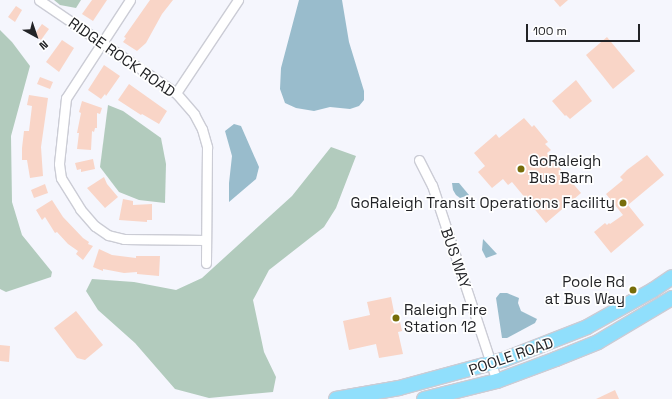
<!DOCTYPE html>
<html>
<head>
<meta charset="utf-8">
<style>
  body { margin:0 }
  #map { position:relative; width:672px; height:399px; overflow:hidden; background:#f5f6fd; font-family:"Space Grotesk",sans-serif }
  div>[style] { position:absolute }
  .green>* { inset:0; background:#b2cbbd }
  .water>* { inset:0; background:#99bccc }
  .building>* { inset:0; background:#f9d5c7 }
  .roads { filter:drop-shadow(1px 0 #cbccd5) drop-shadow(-1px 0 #cbccd5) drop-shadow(0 1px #cbccd5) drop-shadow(0 -1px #cbccd5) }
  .minor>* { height:9px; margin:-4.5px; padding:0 4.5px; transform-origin:4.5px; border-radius:4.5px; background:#fff }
  .primary>* { height:14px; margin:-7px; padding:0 7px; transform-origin:7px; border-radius:7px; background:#90dffc }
  .dots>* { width:11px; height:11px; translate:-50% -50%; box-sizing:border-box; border:2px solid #fff; border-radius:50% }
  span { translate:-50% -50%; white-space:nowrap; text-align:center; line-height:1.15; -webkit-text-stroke:3.5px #fff; paint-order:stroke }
  .street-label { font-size:15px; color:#222326 }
  .poi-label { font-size:15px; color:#222326 }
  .left { translate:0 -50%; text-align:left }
  .right { translate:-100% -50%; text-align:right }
  .north { position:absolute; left:16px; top:16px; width:40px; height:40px; -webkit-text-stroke:3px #fff; paint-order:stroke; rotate:140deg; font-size:11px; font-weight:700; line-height:16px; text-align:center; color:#222326 }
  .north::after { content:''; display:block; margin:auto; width:14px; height:18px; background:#222326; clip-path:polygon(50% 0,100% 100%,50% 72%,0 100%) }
  .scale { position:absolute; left:526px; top:24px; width:114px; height:18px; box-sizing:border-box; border:2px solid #222326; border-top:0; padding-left:5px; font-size:12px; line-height:14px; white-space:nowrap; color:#222326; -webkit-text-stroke:3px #fff; paint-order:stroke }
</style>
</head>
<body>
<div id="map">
  <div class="green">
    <i style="clip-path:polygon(54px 0,81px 0,76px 8px,60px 5px)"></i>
    <i style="clip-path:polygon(0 30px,12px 42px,30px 66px,11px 136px,12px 202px,22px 235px,52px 272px,51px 277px,6px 292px,0 289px)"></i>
    <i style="clip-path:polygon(108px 105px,123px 111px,161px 138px,166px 164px,165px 203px,139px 200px,119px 192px,100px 167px)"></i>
    <i style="clip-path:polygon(331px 147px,356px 156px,336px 208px,324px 227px,269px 270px,253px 300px,264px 352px,276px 377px,273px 392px,209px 398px,175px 389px,135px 343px,98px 310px,86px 291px,92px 279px,134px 282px,176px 290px,202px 278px,292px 196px)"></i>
  </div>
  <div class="water">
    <i style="clip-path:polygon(299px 0,342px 0,349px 42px,364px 91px,364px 100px,359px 106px,350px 109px,330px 107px,314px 111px,296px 108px,285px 103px,280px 89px,281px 68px)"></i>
    <i style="clip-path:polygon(234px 124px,241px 126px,259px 167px,256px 179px,229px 202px,229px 183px,232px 156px,225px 131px)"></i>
    <i style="clip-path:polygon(452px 183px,459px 183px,469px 195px,460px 198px,456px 195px,453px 190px)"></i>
    <i style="clip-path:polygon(483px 239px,497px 254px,486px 258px,482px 250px)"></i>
    <i style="clip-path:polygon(500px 293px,507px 293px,519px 298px,518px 303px,521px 311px,537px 319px,535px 323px,507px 338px,502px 338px,496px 298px)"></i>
  </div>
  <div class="building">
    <i style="clip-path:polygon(92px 0,107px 0,93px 21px,82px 14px)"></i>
    <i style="clip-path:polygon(150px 0,173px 0,162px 14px,146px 43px,137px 51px,123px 42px,126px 38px,124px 37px)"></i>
    <i style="clip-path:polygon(554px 0,568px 0,560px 7px)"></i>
    <i style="clip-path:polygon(16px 6px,22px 10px,15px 22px,8px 17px)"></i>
    <i style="clip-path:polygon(42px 24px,49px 29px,41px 40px,34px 35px)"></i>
    <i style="clip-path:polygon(607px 37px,635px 71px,613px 89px,586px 55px)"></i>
    <i style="clip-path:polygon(62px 40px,74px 48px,59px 72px,46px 62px)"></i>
    <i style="clip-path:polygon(104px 65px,120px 76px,106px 96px,105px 94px,101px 99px,88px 90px)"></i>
    <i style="clip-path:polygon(40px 77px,53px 82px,50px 89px,37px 84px)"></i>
    <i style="clip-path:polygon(576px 80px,592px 101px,570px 119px,566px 115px,565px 116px,552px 101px)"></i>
    <i style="clip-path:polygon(129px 84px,167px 111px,159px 124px,142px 114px,141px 115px,118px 100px)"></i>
    <i style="clip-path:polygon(29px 95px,48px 98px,41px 147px,43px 176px,30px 178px,27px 160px,22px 160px,22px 148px,24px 131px,29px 131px,32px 106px,27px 105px)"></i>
    <i style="clip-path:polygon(82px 101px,102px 108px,100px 114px,97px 113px,97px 128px,95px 128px,94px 132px,92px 131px,91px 150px,77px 149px,79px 133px,77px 133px,81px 113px,79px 112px)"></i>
    <i style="clip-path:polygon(524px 118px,532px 127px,534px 125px,548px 142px,545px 144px,551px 150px,547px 153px,581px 193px,546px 223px,512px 182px,508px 185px,503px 179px,492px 188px,478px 172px,485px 166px,474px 153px,496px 134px,499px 138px)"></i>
    <i style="clip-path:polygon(647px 155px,664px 175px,628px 205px,644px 225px,611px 253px,594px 232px,605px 223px,607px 225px,609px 223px,610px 224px,623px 215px,606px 194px,623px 180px,620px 177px,627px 170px)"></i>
    <i style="clip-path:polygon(93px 159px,95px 169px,81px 172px,81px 169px,77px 170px,75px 163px)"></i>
    <i style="clip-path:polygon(104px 177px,107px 184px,118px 197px,105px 208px,87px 188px)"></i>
    <i style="clip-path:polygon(45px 184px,48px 193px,34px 198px,31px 190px)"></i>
    <i style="clip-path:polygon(123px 199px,133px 201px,133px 205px,152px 204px,152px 220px,147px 220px,147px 222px,119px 220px)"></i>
    <i style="clip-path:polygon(52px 200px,63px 217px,83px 238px,89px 242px,88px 244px,93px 246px,83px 260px,76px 254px,78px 251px,68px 244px,57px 232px,55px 233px,45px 217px,42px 220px,36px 210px)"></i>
    <i style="clip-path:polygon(99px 249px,112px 255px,136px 258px,136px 256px,160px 256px,159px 276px,137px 274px,137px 272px,124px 273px,103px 269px,103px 271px,93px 267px)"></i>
    <i style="clip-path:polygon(391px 297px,395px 317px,399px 317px,402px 331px,398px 332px,403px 354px,379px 358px,376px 344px,349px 350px,343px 321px,370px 315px,367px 302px)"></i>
    <i style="clip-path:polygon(76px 311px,103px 345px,85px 360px,77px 358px,54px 328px)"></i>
    <i style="clip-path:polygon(0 345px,10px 346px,9px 362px,0 361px)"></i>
    <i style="clip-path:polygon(615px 390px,619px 399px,596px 399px)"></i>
  </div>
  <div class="roads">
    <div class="minor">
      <i style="left:39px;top:0;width:166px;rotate:34.2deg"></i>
      <i style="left:176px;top:93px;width:28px;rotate:49deg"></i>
      <i style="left:194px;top:114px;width:17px;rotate:62deg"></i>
      <i style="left:202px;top:129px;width:19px;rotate:74deg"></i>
      <i style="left:207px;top:147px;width:116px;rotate:90.5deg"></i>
      <i style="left:130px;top:0;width:117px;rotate:123.1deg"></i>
      <i style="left:66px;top:98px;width:66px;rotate:96.1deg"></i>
      <i style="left:59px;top:164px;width:14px;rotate:82deg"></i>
      <i style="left:61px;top:178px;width:36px;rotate:58deg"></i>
      <i style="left:80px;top:209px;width:23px;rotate:49deg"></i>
      <i style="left:95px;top:226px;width:16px;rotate:35deg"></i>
      <i style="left:108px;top:235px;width:16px;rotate:14deg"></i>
      <i style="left:124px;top:239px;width:82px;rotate:0.7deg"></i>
      <i style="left:176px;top:93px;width:112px;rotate:-56.3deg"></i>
      <i style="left:419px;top:160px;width:28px;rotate:63deg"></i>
      <i style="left:432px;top:185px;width:206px;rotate:71.7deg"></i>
    </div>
    <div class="primary">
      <i style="left:336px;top:399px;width:64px;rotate:-9.9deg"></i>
      <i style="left:399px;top:388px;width:108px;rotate:-15.1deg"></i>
      <i style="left:503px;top:360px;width:90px;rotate:-21.4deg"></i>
      <i style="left:587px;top:327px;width:76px;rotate:-29.3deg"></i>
      <i style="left:653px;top:290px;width:23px;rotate:-34deg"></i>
      <i style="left:424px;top:399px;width:75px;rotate:-13.9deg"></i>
      <i style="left:497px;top:381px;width:63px;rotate:-20.4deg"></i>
      <i style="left:556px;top:359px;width:45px;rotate:-22deg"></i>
      <i style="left:598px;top:342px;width:86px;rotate:-30.7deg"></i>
    </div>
  </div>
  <div class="dots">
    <i style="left:521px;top:169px;background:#776d0a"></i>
    <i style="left:623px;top:203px;background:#776d0a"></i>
    <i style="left:633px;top:290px;background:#776d0a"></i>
    <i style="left:396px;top:318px;background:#776d0a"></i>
  </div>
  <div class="street-label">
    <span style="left:122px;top:57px;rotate:35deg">RIDGE ROCK ROAD</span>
    <span style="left:456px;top:258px;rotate:71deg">BUS WAY</span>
    <span style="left:511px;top:356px;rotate:-19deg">POOLE ROAD</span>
  </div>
  <div class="poi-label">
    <span class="left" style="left:529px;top:169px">GoRaleigh<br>Bus Barn</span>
    <span class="right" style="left:615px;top:203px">GoRaleigh Transit Operations Facility</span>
    <span class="right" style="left:625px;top:290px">Poole Rd<br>at Bus Way</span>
    <span class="left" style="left:404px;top:318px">Raleigh Fire<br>Station 12</span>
  </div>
  <div class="north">N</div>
  <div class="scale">100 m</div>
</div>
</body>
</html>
